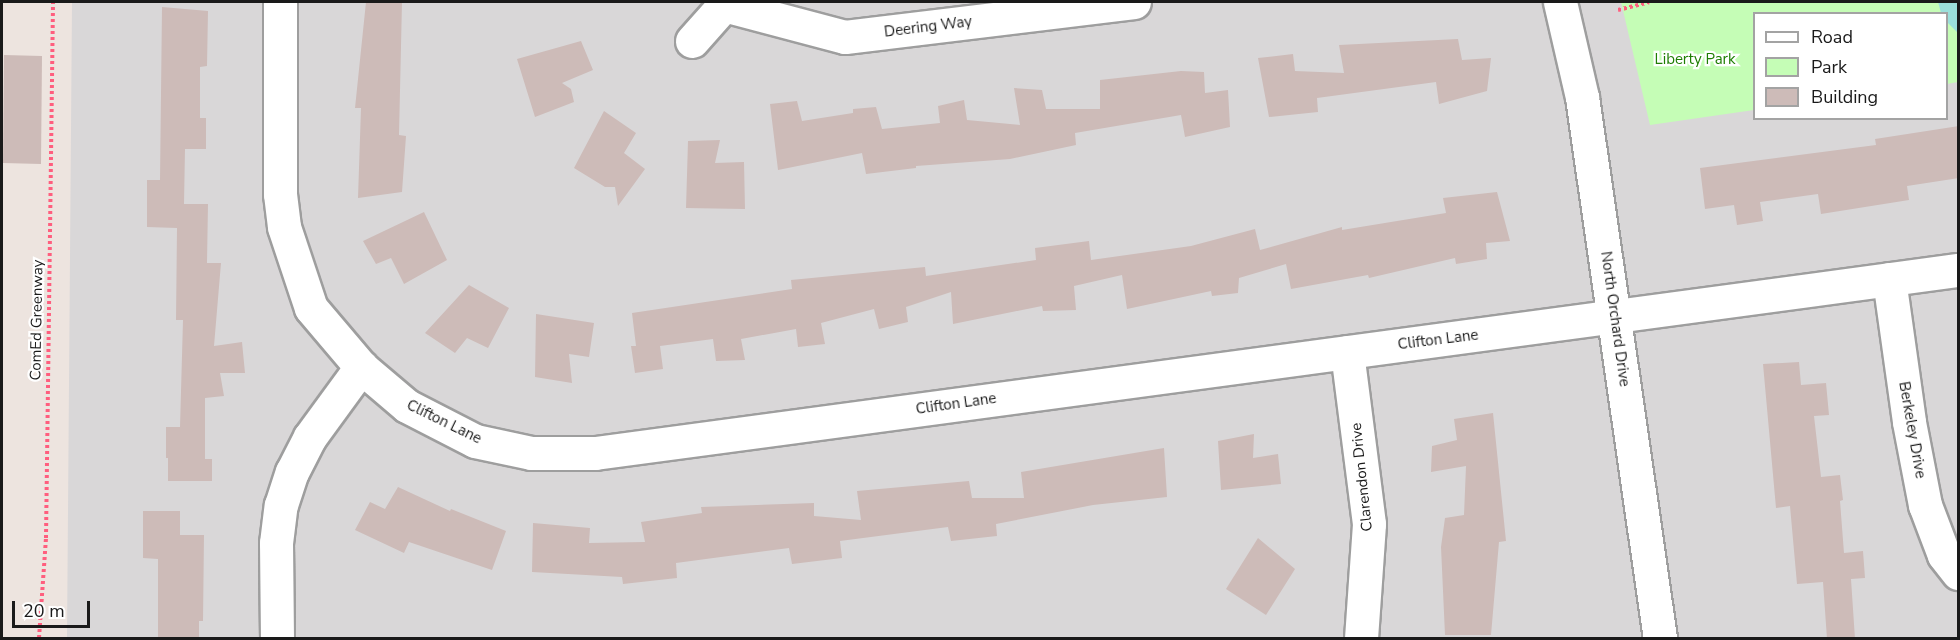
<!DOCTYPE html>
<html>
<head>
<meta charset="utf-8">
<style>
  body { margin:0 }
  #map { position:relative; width:1960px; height:640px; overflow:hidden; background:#ede4df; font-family:"Nunito Sans",sans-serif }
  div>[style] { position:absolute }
  .residential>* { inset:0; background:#d9d7d8 }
  .park>* { inset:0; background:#c5fdb6 }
  .water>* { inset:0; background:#9bdfda }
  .building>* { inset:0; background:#cdbbb8 }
  .path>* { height:4px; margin-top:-2px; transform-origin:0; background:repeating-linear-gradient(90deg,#ff5e7e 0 3px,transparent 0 6px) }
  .roads { filter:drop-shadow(2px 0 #9e9e9e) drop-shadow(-2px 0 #9e9e9e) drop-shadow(0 2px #9e9e9e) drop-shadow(0 -2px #9e9e9e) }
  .minor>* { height:33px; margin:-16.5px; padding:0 16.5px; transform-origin:16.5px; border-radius:16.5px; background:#fff }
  span { translate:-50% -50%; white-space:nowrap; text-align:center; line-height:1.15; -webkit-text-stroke:4.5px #fff; paint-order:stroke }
  .street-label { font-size:15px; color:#1a1a1a }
  .park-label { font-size:15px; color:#1e7e03 }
  .frame { position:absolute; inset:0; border:3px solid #1a1a1a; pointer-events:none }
  .legend { position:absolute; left:1753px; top:12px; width:195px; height:108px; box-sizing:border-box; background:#fff; border:2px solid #a3a3a3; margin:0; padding:8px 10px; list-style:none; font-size:18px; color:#1a1a1a }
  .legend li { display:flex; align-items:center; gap:12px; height:30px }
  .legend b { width:30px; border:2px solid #a3a3a3 }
  .scale { position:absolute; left:12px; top:601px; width:78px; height:27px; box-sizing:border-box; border:3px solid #1a1a1a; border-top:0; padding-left:8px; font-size:18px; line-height:21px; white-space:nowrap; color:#1a1a1a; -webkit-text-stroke:4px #fff; paint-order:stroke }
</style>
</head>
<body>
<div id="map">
  <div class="residential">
    <i style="clip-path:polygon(evenodd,72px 2px,1958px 2px,1958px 638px,67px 638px,72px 2px,1754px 14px,1946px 14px,1946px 118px,1754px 118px,1754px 14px)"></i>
  </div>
  <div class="park">
    <i style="clip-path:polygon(1621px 2px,1958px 2px,1958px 82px,1947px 84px,1946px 14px,1754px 14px,1754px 110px,1650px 125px)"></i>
  </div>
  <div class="water">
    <i style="clip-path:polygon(1938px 2px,1958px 2px,1958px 33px,1947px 22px,1946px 14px,1941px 13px)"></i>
  </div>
  <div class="building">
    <i style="clip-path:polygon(366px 2px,402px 2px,399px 135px,406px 136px,402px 192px,358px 198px,361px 108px,355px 108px)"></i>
    <i style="clip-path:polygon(162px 7px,208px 11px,207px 66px,200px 67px,200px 118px,206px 118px,206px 149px,185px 149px,184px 204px,208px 204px,207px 263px,221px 263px,214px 346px,242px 342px,245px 373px,220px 373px,224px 396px,205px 398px,205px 459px,212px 459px,212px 481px,168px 481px,168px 458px,166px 458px,166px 427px,180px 427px,183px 320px,176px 320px,177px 228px,147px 227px,147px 180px,160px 180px)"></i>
    <i style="clip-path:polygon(1458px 39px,1462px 60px,1491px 58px,1487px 91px,1439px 104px,1436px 82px,1317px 98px,1318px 112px,1269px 117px,1258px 58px,1293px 54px,1295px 71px,1344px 73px,1339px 45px)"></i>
    <i style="clip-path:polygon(581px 41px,593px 70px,562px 83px,571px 89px,574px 102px,535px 117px,517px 59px)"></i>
    <i style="clip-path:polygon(4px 55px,42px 56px,41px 164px,3px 163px)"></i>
    <i style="clip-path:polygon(1181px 71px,1204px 72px,1205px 93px,1228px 90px,1230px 127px,1185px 137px,1181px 115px,1075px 133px,1076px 145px,1010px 159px,916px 166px,916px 168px,866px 174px,862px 153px,778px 170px,770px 104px,797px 101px,802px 121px,853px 113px,853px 109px,876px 107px,882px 129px,940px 123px,938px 106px,964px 100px,967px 120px,1020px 125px,1014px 88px,1042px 90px,1046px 109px,1100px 109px,1100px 80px)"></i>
    <i style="clip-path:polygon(604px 111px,636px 133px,624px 153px,645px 169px,618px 206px,615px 187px,605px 187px,574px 168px)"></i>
    <i style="clip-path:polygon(1959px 126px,1959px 178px,1907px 186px,1909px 200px,1821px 214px,1818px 194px,1760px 202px,1763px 221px,1737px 225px,1734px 205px,1705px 209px,1700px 168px,1876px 145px,1875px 139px)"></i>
    <i style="clip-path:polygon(720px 140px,715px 163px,744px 162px,745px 209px,686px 208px,688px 141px)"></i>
    <i style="clip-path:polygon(1497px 192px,1510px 241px,1486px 243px,1487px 259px,1456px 264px,1455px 258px,1369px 278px,1368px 275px,1291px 289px,1286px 264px,1239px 278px,1238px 293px,1212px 296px,1211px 291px,1127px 309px,1122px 275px,1074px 286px,1076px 310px,1043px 311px,1042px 306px,953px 324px,951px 292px,906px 307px,908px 322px,879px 329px,874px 309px,821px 323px,825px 344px,798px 347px,796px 329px,741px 339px,745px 360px,716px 361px,713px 339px,660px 346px,663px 369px,635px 373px,631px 346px,636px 346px,632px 313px,792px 289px,791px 280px,925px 267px,926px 276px,1036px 260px,1035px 248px,1089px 241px,1091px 260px,1191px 246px,1255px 229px,1260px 250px,1342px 227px,1342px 230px,1446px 213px,1443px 198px)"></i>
    <i style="clip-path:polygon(424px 212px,447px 260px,404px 284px,391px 258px,376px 264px,363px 241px)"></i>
    <i style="clip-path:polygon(469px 285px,509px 308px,488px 348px,467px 338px,455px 353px,425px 333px)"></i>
    <i style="clip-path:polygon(536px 314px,594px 323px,589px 357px,569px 354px,572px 383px,535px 377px)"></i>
    <i style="clip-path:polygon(1799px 362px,1801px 385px,1826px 383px,1829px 415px,1814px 416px,1821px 477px,1840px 475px,1843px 500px,1840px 501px,1844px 553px,1863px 551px,1865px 578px,1851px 579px,1855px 639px,1827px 639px,1823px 582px,1797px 584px,1790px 506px,1776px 508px,1763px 364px)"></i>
    <i style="clip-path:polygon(1493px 413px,1506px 541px,1499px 542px,1491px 635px,1445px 635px,1441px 547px,1445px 518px,1464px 515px,1466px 466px,1431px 472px,1432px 446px,1457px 440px,1454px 419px)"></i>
    <i style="clip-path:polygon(1254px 434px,1253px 458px,1278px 454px,1281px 484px,1221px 490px,1218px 441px)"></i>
    <i style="clip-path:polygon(1164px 448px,1167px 497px,1093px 505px,996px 524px,997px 536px,951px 541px,948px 527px,840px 541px,842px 558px,792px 564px,789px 548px,676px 563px,677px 578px,623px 584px,622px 577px,532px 572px,533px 523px,590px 528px,589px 543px,645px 542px,641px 522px,702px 513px,701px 507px,814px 503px,814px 516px,861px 520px,857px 491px,969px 481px,972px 498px,1024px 498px,1021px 472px)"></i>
    <i style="clip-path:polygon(398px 487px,450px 511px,451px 509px,506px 531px,492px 570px,409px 542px,404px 553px,355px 530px,370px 502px,385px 509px)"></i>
    <i style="clip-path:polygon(143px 511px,180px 511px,180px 535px,204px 535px,203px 621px,199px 621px,199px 639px,158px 639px,158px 559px,143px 558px)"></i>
    <i style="clip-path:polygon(1258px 538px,1295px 569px,1266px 615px,1226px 589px)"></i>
  </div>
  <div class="path">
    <i style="left:1618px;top:10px;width:32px;rotate:-14deg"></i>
    <i style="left:39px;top:638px;width:100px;rotate:-86deg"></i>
    <i style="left:46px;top:538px;width:536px;rotate:-89.25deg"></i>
  </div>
  <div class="roads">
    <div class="minor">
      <i style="left:280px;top:2px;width:192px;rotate:90deg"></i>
      <i style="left:280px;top:194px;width:33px;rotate:83deg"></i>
      <i style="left:284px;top:227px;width:85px;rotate:71.6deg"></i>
      <i style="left:311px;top:308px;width:77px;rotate:49.7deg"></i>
      <i style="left:361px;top:367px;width:60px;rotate:40.3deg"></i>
      <i style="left:407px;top:406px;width:76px;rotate:27.2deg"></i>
      <i style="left:475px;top:441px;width:57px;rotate:12.1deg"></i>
      <i style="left:531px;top:453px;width:64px"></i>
      <i style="left:595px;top:453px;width:1375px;rotate:-7.65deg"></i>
      <i style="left:1560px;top:2px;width:98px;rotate:77deg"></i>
      <i style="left:1582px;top:97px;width:547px;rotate:81.8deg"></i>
      <i style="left:724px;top:5px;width:125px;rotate:14.8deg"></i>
      <i style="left:845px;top:37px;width:291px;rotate:-6.9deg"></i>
      <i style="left:692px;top:41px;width:48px;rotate:-48.4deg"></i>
      <i style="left:1889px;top:279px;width:144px;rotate:82deg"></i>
      <i style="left:1909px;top:422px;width:85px;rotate:79.1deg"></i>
      <i style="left:1925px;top:505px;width:53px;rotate:69.2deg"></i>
      <i style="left:1944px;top:555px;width:23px;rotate:52deg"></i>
      <i style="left:1347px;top:352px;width:173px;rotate:82.7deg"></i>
      <i style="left:1369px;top:524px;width:114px;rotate:94deg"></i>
      <i style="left:277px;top:638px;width:95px;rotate:-90.6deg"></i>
      <i style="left:276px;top:543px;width:38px;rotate:-83deg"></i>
      <i style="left:281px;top:505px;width:35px;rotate:-72deg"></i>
      <i style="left:292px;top:472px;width:39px;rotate:-63deg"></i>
      <i style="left:310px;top:437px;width:87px;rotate:-53.9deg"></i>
    </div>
  </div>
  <div class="street-label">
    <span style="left:928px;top:27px;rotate:-7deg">Deering Way</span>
    <span style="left:1615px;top:319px;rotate:82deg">North Orchard Drive</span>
    <span style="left:37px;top:320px;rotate:-89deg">ComEd Greenway</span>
    <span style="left:1438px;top:340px;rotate:-7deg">Clifton Lane</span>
    <span style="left:956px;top:404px;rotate:-8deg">Clifton Lane</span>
    <span style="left:444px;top:422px;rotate:26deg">Clifton Lane</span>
    <span style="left:1912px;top:430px;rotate:80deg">Berkeley Drive</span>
    <span style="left:1362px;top:477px;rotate:-96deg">Clarendon Drive</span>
  </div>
  <div class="park-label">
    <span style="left:1695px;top:60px">Liberty Park</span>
  </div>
  <div class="frame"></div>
  <ul class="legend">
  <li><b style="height:8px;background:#fff"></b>Road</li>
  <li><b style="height:16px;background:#c5fdb6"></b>Park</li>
  <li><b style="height:16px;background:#cdbbb8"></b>Building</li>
  </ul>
  <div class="scale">20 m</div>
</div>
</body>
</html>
